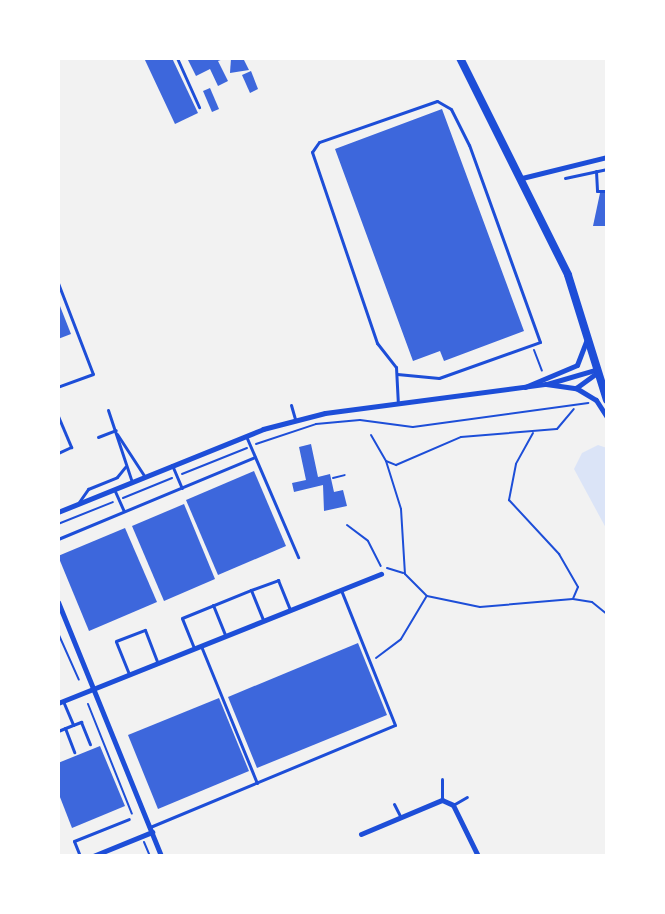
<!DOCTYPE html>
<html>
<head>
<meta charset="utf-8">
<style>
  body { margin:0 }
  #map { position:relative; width:665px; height:914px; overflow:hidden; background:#f2f2f2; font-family:Overpass,sans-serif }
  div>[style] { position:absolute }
  .green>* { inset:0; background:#dbe4f7 }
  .building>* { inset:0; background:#3d67dc }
  .path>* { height:2px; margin:-1px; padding:0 1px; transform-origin:1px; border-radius:1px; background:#1d4ed8 }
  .service>* { height:3px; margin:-1.5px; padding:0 1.5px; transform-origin:1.5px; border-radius:1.5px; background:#1d4ed8 }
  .minor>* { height:5px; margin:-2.5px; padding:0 2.5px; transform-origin:2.5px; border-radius:2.5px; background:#1d4ed8 }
  .secondary>* { height:8px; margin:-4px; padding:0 4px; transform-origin:4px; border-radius:4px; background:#1d4ed8 }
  span { translate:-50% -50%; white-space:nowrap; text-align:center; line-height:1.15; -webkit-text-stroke:8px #fff; paint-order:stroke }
  .frame { position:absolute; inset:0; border:60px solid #fff; pointer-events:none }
</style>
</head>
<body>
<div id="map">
  <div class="green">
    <i style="clip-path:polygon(598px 445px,607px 448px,607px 530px,574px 469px,582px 453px)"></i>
  </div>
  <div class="building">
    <i style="clip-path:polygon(144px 58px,172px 58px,198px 113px,175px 124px)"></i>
    <i style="clip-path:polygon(187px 58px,226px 58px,218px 61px,228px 81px,218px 86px,210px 69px,196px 76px)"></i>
    <i style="clip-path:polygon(231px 58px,243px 58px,249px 70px,230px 73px)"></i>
    <i style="clip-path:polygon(251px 71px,258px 89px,250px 93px,242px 75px)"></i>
    <i style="clip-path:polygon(210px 88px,219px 109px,212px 112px,203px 91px)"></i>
    <i style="clip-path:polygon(442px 109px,524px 331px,444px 361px,440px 351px,413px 361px,335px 149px)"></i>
    <i style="clip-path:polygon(600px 193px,607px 193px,607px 226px,593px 226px)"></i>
    <i style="clip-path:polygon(58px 301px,71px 334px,58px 339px)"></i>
    <i style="clip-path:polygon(311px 444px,318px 477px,330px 474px,334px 492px,343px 490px,347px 506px,324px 511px,323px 485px,294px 492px,292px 483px,306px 480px,299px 447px)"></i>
    <i style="clip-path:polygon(254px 471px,286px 546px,218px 575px,186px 500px)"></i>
    <i style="clip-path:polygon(184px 504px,215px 579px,164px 601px,132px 526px)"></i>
    <i style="clip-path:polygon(125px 528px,157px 602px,89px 631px,58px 556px)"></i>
    <i style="clip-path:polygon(358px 643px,387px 715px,257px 768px,228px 697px)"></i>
    <i style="clip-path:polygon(219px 698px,249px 771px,158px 809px,128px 735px)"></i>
    <i style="clip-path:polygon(100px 746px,125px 806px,72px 828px,58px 792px,58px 763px)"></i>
  </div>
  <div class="path">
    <i style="left:534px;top:350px;width:22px;rotate:69deg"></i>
    <i style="left:533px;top:433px;width:35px;rotate:119deg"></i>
    <i style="left:516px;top:464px;width:37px;rotate:101deg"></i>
    <i style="left:509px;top:500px;width:74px;rotate:47.2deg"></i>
    <i style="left:559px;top:554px;width:38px;rotate:60deg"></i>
    <i style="left:578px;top:587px;width:13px;rotate:113deg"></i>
    <i style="left:371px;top:435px;width:30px;rotate:60deg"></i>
    <i style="left:386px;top:461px;width:11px;rotate:22deg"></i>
    <i style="left:396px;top:465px;width:71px;rotate:-23.3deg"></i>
    <i style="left:461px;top:437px;width:96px;rotate:-4.8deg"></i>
    <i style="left:557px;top:429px;width:26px;rotate:-50deg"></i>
    <i style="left:256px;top:444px;width:63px;rotate:-18.4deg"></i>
    <i style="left:316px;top:424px;width:44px;rotate:-5.2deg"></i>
    <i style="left:360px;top:420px;width:53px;rotate:7.5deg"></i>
    <i style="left:413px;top:427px;width:177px;rotate:-7.8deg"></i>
    <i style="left:386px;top:461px;width:50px;rotate:72.6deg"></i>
    <i style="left:401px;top:509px;width:65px;rotate:86.5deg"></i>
    <i style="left:405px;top:574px;width:31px;rotate:45deg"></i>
    <i style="left:427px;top:596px;width:54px;rotate:11.7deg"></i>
    <i style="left:480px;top:607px;width:93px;rotate:-4.9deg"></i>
    <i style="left:573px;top:599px;width:19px;rotate:9deg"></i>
    <i style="left:592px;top:602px;width:19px;rotate:39deg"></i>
    <i style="left:182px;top:474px;width:70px;rotate:-21.8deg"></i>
    <i style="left:333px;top:478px;width:12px;rotate:-14deg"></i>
    <i style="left:123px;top:498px;width:53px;rotate:-22.2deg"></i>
    <i style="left:58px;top:524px;width:59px;rotate:-21.8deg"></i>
    <i style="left:347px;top:525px;width:26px;rotate:37deg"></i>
    <i style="left:368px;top:541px;width:28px;rotate:63deg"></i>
    <i style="left:387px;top:568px;width:17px;rotate:17deg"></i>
    <i style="left:58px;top:633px;width:51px;rotate:65.9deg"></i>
    <i style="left:376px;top:658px;width:31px;rotate:-37deg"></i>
    <i style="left:401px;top:639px;width:49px;rotate:-59.2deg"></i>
    <i style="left:88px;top:704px;width:118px;rotate:68.2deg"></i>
    <i style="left:144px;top:842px;width:15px;rotate:67deg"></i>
  </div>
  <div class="service">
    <i style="left:177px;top:58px;width:54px;rotate:65.8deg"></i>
    <i style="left:596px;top:171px;width:20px;rotate:87deg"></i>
    <i style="left:597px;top:191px;width:10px"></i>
    <i style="left:565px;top:178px;width:43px;rotate:-12.1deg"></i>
    <i style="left:58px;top:283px;width:97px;rotate:69deg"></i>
    <i style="left:93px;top:374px;width:37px;rotate:160deg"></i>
    <i style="left:397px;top:374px;width:42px;rotate:5.4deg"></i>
    <i style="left:439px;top:378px;width:107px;rotate:-19.6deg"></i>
    <i style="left:540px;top:342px;width:209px;rotate:-109.8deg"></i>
    <i style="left:469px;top:145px;width:40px;rotate:-116.6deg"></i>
    <i style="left:451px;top:109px;width:16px;rotate:-150deg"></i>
    <i style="left:437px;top:101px;width:125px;rotate:160.8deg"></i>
    <i style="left:319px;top:142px;width:12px;rotate:125deg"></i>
    <i style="left:312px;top:152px;width:202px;rotate:71.2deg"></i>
    <i style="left:377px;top:343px;width:31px;rotate:52deg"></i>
    <i style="left:396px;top:367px;width:36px;rotate:87deg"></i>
    <i style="left:291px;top:405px;width:15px;rotate:74deg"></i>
    <i style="left:108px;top:410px;width:76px;rotate:71.6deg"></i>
    <i style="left:58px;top:416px;width:34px;rotate:67deg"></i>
    <i style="left:71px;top:447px;width:14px;rotate:155deg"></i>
    <i style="left:117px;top:434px;width:51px;rotate:56.9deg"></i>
    <i style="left:246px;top:436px;width:132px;rotate:66.7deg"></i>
    <i style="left:98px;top:437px;width:19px;rotate:-21deg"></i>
    <i style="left:172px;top:465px;width:25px;rotate:67deg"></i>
    <i style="left:114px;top:489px;width:24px;rotate:66deg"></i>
    <i style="left:79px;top:502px;width:16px;rotate:-55deg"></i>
    <i style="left:88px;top:489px;width:31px;rotate:-22deg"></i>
    <i style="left:117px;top:477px;width:13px;rotate:-51deg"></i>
    <i style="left:58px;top:539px;width:213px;rotate:-22.6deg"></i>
    <i style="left:251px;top:590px;width:32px;rotate:68deg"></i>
    <i style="left:213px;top:605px;width:32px;rotate:68deg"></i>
    <i style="left:201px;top:646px;width:148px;rotate:67.8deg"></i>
    <i style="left:194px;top:648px;width:32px;rotate:-112deg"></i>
    <i style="left:182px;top:618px;width:74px;rotate:-22.1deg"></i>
    <i style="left:251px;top:590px;width:29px;rotate:-20deg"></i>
    <i style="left:278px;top:580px;width:32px;rotate:68deg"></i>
    <i style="left:129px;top:674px;width:35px;rotate:-112deg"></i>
    <i style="left:116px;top:641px;width:31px;rotate:-21deg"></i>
    <i style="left:145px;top:630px;width:34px;rotate:69deg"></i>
    <i style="left:63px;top:701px;width:26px;rotate:67deg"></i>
    <i style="left:73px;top:725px;width:9px;rotate:-21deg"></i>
    <i style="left:81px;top:722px;width:24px;rotate:68deg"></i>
    <i style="left:65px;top:728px;width:26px;rotate:69deg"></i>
    <i style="left:58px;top:731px;width:16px;rotate:-22deg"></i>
    <i style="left:442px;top:799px;width:20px;rotate:-90deg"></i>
    <i style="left:394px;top:804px;width:13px;rotate:63deg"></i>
    <i style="left:453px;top:805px;width:16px;rotate:-30deg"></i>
    <i style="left:150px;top:827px;width:265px;rotate:-22.6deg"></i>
    <i style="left:395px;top:725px;width:145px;rotate:-111.8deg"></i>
    <i style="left:80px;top:856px;width:16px;rotate:-112deg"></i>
    <i style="left:74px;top:841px;width:59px;rotate:-21.8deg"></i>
    <i style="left:491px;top:856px;width:3px;rotate:-18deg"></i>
  </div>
  <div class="minor">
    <i style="left:522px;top:178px;width:88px;rotate:-13.9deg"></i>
    <i style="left:547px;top:384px;width:53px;rotate:-16.4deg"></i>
    <i style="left:525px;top:387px;width:56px;rotate:-22.9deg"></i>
    <i style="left:577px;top:365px;width:28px;rotate:-69deg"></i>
    <i style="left:576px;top:388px;width:26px;rotate:-36deg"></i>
    <i style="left:58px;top:512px;width:221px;rotate:-22deg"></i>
    <i style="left:263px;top:429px;width:64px;rotate:-14.5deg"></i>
    <i style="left:325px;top:413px;width:223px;rotate:-7.5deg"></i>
    <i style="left:546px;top:384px;width:30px;rotate:8deg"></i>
    <i style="left:576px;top:388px;width:23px;rotate:31deg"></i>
    <i style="left:596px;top:400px;width:20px;rotate:57deg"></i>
    <i style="left:58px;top:602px;width:274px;rotate:67.9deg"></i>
    <i style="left:58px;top:703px;width:348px;rotate:-21.8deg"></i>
    <i style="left:361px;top:834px;width:88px;rotate:-22.8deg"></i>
    <i style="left:442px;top:800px;width:12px;rotate:24deg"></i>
    <i style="left:453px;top:805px;width:57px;rotate:63.9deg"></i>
    <i style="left:93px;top:856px;width:64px;rotate:-22.1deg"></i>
  </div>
  <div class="secondary">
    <i style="left:460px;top:58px;width:242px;rotate:63.5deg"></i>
    <i style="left:568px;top:275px;width:131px;rotate:72.7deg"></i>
  </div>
  <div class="frame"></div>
</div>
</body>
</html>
